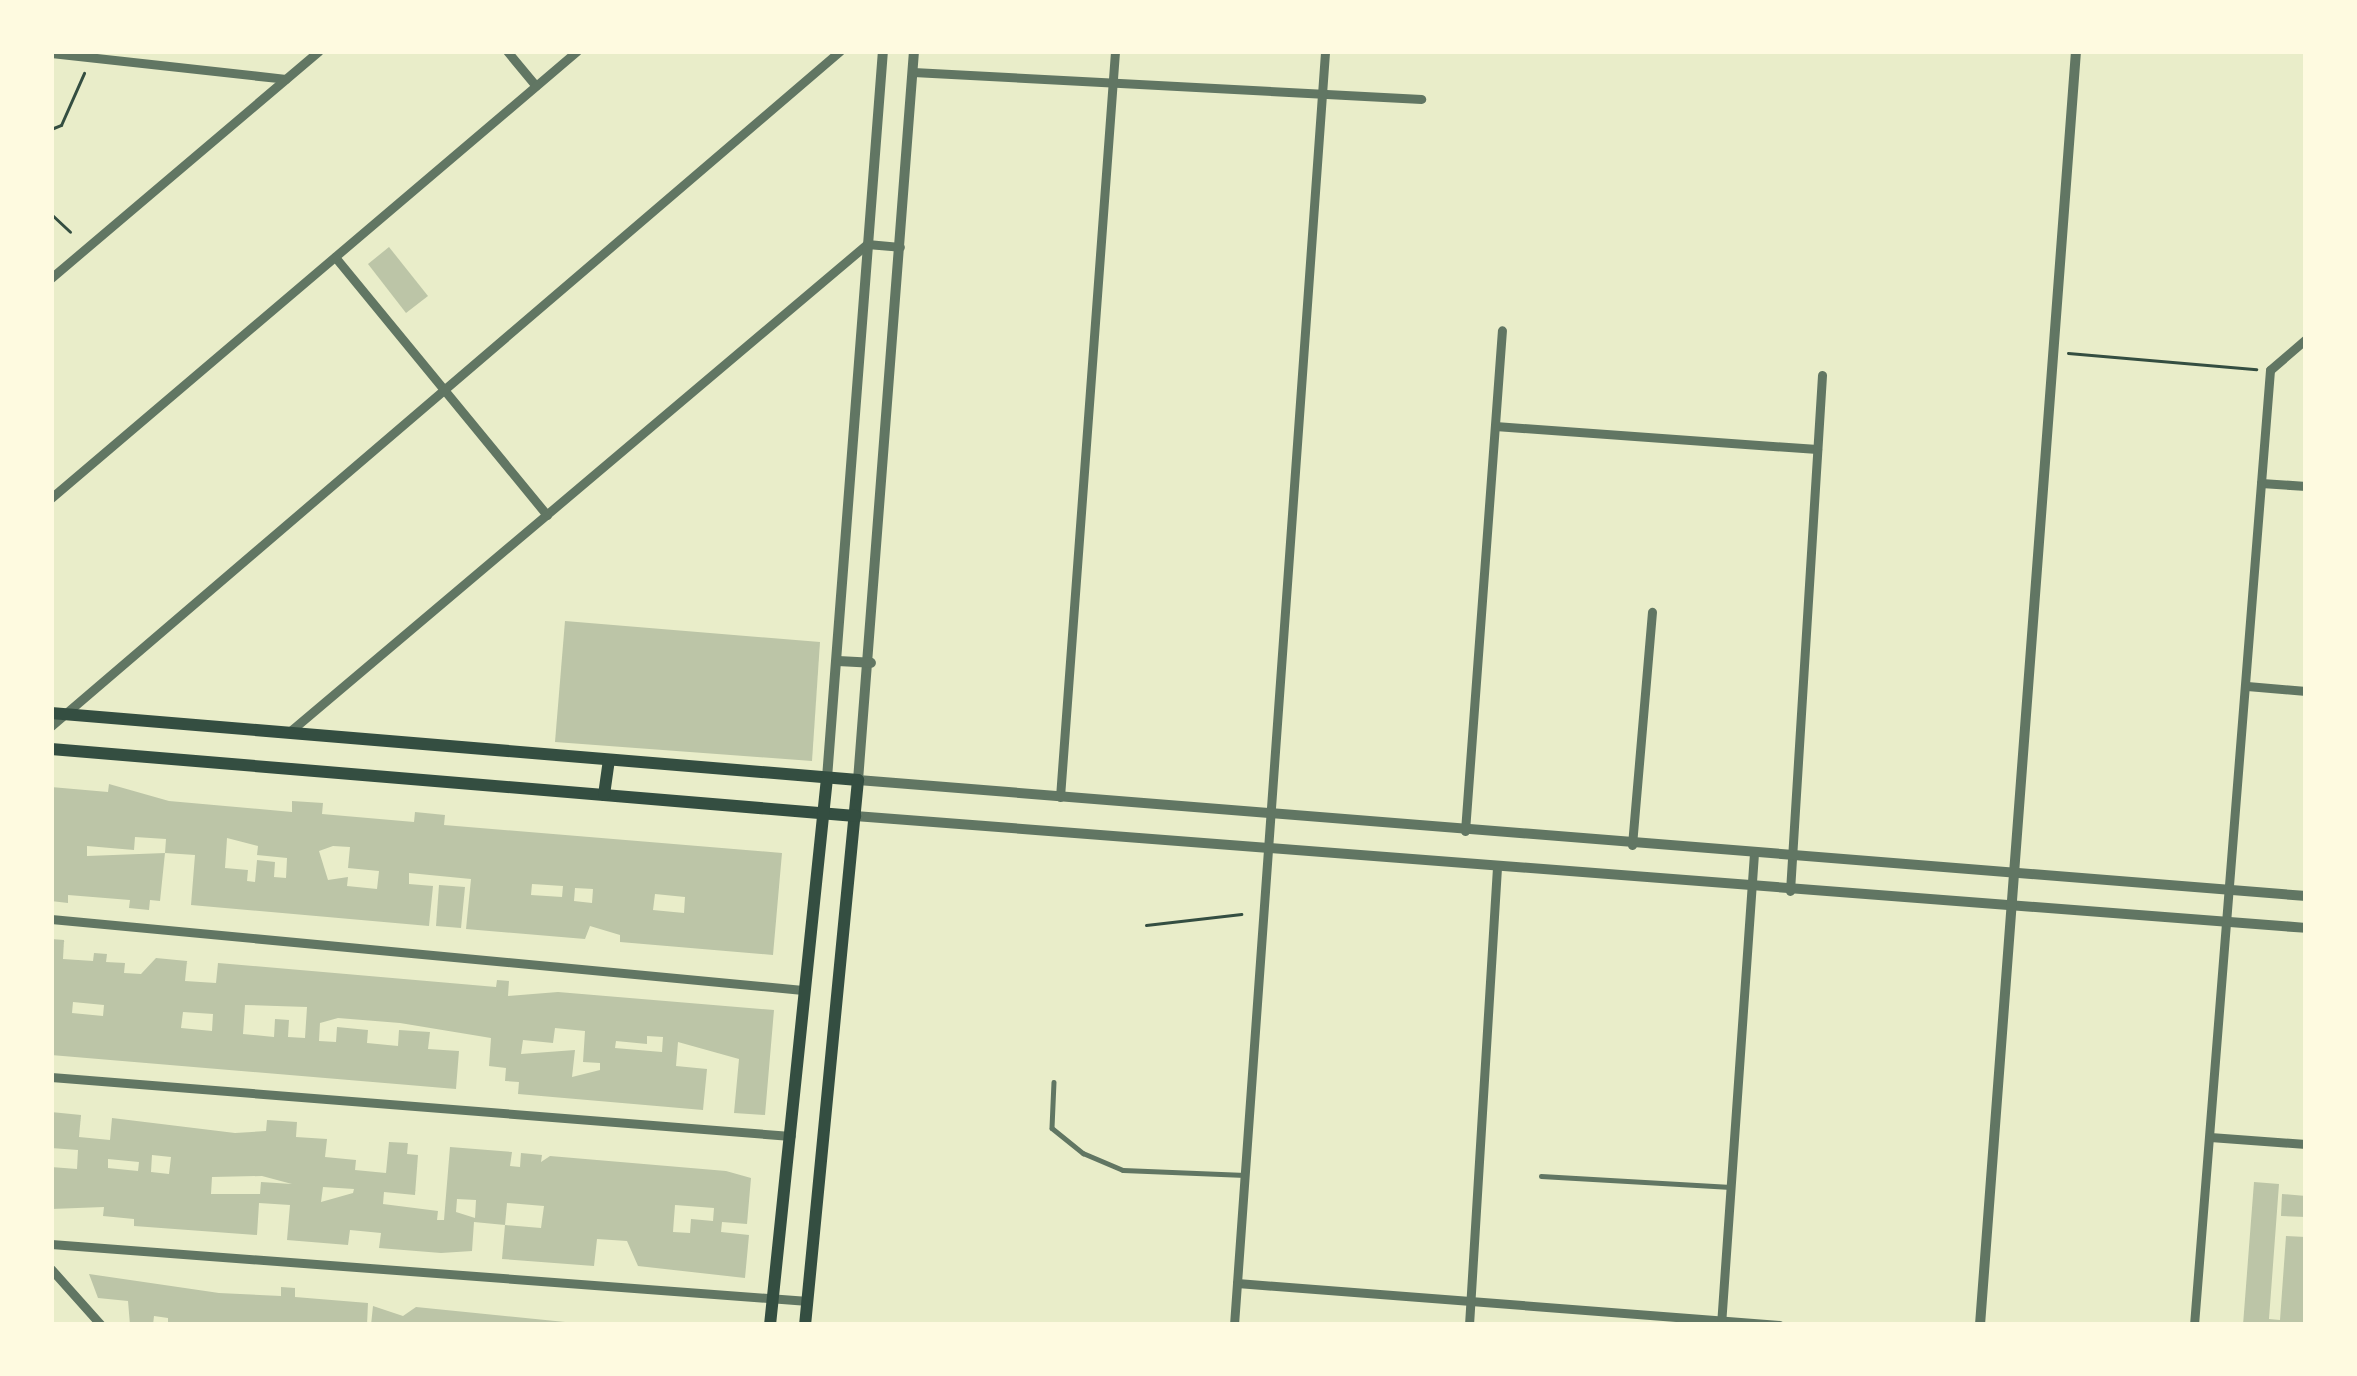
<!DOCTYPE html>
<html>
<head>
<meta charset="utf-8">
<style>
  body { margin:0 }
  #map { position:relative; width:2357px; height:1376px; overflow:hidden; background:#e9edc9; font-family:Jost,sans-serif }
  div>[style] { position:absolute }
  .building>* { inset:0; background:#bcc5a7 }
  .path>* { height:3px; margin:-1.5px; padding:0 1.5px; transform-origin:1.5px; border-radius:1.5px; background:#344e41 }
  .service>* { height:4.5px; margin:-2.25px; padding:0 2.25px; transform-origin:2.25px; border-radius:2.25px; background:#617663 }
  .minor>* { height:9px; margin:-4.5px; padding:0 4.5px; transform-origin:4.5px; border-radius:4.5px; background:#617663 }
  .tertiary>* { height:10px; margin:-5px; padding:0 5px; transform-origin:5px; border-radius:5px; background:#617663 }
  .secondary>* { height:12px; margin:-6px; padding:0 6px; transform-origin:6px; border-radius:6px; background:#344e41 }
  span { translate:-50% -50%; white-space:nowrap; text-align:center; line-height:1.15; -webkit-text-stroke:12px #fefae0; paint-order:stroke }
  .frame { position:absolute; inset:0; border:54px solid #fefae0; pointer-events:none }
</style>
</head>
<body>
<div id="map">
  <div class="building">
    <i style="clip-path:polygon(389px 247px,428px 296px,406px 313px,368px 264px)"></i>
    <i style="clip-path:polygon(565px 621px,820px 642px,812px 761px,555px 742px)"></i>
    <i style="clip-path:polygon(evenodd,109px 784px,169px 801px,292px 812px,292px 801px,323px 803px,322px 814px,414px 822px,415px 812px,445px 815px,444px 825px,782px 853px,773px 955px,620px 942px,620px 935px,590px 926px,585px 939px,466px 929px,471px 879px,409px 873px,409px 884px,433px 886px,429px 926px,191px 905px,195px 855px,165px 853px,166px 839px,135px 837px,134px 850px,87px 846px,87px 856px,165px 853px,160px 901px,150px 900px,149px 910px,129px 908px,130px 900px,68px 895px,68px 903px,51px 901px,51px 787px,108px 792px,109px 784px,227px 838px,258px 846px,257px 855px,287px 858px,286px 878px,274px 877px,275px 862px,257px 860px,255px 882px,247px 881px,248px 870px,225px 868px,227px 838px,109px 784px,333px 846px,350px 847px,348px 868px,379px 871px,377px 889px,347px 886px,348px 877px,328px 880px,319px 851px,333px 846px,109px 784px,532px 884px,563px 886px,562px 897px,531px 895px,532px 884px,109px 784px,575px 888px,593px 889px,592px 903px,574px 901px,575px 888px,109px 784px,655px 894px,685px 897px,684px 913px,653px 910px,655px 894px)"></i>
    <i style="clip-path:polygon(439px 885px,465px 887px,461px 928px,436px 926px)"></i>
    <i style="clip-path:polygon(evenodd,51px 939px,64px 940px,63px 959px,93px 961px,94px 953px,107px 954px,106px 962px,125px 963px,124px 973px,141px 974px,156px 958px,187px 961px,185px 981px,216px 983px,218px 963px,496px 987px,497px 980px,509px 981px,508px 996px,558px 992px,774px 1010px,765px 1115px,734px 1113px,739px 1059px,678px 1042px,676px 1066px,707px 1069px,703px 1110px,518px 1094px,519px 1082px,505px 1081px,506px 1068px,489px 1066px,491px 1038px,400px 1023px,338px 1018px,320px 1023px,319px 1041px,336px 1042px,337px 1027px,368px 1030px,367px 1043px,398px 1046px,399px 1030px,430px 1032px,428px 1049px,459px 1051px,456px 1089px,51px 1055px,51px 939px,73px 1002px,104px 1005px,103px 1016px,72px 1013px,73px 1002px,51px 939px,245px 1005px,307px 1007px,305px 1038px,288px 1037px,289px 1020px,275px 1019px,274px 1037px,243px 1034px,245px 1005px,51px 939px,183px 1012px,213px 1014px,212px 1031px,181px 1028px,183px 1012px,51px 939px,555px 1028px,585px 1031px,583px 1062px,600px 1063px,600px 1070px,572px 1077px,575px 1050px,521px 1054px,523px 1040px,553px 1043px,555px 1028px,51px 939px,647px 1036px,663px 1037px,662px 1052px,615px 1048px,616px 1041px,647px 1044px,647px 1036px)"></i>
    <i style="clip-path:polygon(evenodd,51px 1112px,81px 1115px,79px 1137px,110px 1140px,112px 1118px,235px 1133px,266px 1131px,267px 1120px,297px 1122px,296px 1137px,327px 1139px,325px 1157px,356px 1160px,355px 1170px,386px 1173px,389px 1142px,408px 1143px,407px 1154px,418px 1155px,415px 1195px,384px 1192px,383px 1204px,438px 1211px,437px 1220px,444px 1220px,450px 1147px,512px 1152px,510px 1166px,520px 1167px,521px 1153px,542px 1155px,541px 1162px,550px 1156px,726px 1171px,751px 1178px,747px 1224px,722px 1222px,721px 1232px,749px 1235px,745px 1278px,638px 1266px,627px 1241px,597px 1239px,594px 1266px,502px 1259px,505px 1225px,541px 1228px,544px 1206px,507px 1203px,505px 1225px,474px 1222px,472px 1251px,441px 1253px,379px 1248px,381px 1233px,350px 1230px,348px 1245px,287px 1240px,290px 1205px,259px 1203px,257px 1235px,134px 1226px,134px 1219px,103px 1216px,104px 1207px,51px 1209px,51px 1167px,77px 1169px,78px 1150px,51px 1148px,51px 1112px,152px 1155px,171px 1157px,169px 1174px,151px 1172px,152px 1155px,51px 1112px,108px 1159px,139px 1162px,138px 1171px,108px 1168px,108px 1159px,51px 1112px,262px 1176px,292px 1184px,261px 1182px,260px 1194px,211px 1194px,212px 1177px,262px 1176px,51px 1112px,323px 1187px,354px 1189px,353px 1193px,321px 1202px,323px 1187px,51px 1112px,457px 1199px,476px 1200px,475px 1218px,456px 1212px,457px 1199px,51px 1112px,675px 1205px,714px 1208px,713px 1221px,691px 1219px,690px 1233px,673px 1232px,675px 1205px)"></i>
    <i style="clip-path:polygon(2254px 1182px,2279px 1184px,2269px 1319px,2280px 1320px,2286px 1236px,2306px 1237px,2306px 1325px,2243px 1325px)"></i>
    <i style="clip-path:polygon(2282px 1194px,2306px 1196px,2306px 1217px,2281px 1216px)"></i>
    <i style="clip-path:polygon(89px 1274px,219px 1293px,281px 1296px,281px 1287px,295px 1288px,295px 1297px,368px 1303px,367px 1325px,168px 1325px,168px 1318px,154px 1316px,153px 1325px,130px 1325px,128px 1301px,98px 1298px)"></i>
    <i style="clip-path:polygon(373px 1306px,403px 1316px,416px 1307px,595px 1325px,371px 1325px)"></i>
  </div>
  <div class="path">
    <i style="left:51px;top:129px;width:11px;rotate:-22deg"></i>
    <i style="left:61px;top:125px;width:57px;rotate:-66.1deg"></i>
    <i style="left:51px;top:214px;width:26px;rotate:43deg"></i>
    <i style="left:2068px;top:353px;width:189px;rotate:4.9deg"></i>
    <i style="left:1146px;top:925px;width:96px;rotate:-6.6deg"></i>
  </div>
  <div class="service">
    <i style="left:1054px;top:1082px;width:46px;rotate:92.5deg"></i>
    <i style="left:1052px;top:1128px;width:40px;rotate:39deg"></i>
    <i style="left:1083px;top:1153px;width:43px;rotate:23deg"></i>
    <i style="left:1123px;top:1170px;width:122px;rotate:2.3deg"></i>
    <i style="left:1541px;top:1176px;width:190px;rotate:3.3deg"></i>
  </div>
  <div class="minor">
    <i style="left:507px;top:51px;width:45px;rotate:50.4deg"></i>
    <i style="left:51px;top:53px;width:236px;rotate:6.3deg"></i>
    <i style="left:913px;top:72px;width:509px;rotate:3.04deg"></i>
    <i style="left:335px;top:257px;width:334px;rotate:50.6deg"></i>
    <i style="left:51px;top:278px;width:351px;rotate:-40.3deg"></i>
    <i style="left:1495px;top:426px;width:323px;rotate:4.1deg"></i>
    <i style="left:2261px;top:483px;width:45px;rotate:3.8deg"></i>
    <i style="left:51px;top:498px;width:690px;rotate:-40.36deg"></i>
    <i style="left:2247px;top:686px;width:59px;rotate:4.8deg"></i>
    <i style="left:51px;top:726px;width:1038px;rotate:-40.55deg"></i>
    <i style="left:288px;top:733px;width:758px;rotate:-40.18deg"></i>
    <i style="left:867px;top:244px;width:33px;rotate:5deg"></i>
    <i style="left:1060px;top:797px;width:748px;rotate:-85.78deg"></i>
    <i style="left:1465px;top:831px;width:502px;rotate:-85.78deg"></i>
    <i style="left:1632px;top:845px;width:234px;rotate:-85.1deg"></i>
    <i style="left:1790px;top:891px;width:517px;rotate:-86.45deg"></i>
    <i style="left:51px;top:919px;width:755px;rotate:5.39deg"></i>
    <i style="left:51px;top:1077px;width:742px;rotate:4.56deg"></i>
    <i style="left:2210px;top:1137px;width:96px;rotate:4.2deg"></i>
    <i style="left:51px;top:1244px;width:759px;rotate:4.31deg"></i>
    <i style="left:51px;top:1269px;width:75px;rotate:48.2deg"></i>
    <i style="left:1237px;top:1283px;width:544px;rotate:4.43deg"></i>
    <i style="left:1234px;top:1325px;width:1277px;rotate:-85.91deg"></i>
    <i style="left:1469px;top:1325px;width:457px;rotate:-86.5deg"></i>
    <i style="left:1721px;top:1325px;width:471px;rotate:-86deg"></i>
    <i style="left:2194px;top:1325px;width:958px;rotate:-85.45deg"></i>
    <i style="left:2270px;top:370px;width:48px;rotate:-40.7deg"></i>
  </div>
  <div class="tertiary">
    <i style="left:914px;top:51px;width:731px;rotate:94.39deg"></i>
    <i style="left:858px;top:780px;width:1453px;rotate:4.58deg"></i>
    <i style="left:838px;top:661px;width:33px;rotate:3deg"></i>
    <i style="left:827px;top:778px;width:729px;rotate:-85.6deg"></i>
    <i style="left:855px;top:816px;width:1455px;rotate:4.41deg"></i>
    <i style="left:1980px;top:1325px;width:1278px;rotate:-85.69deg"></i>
  </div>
  <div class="secondary">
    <i style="left:51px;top:713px;width:810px;rotate:4.75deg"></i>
    <i style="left:858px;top:780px;width:548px;rotate:95.55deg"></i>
    <i style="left:51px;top:749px;width:807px;rotate:4.76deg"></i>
    <i style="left:604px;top:795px;width:35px;rotate:-82deg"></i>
    <i style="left:770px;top:1325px;width:550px;rotate:-84.05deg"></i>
  </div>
  <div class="frame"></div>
</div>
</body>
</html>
